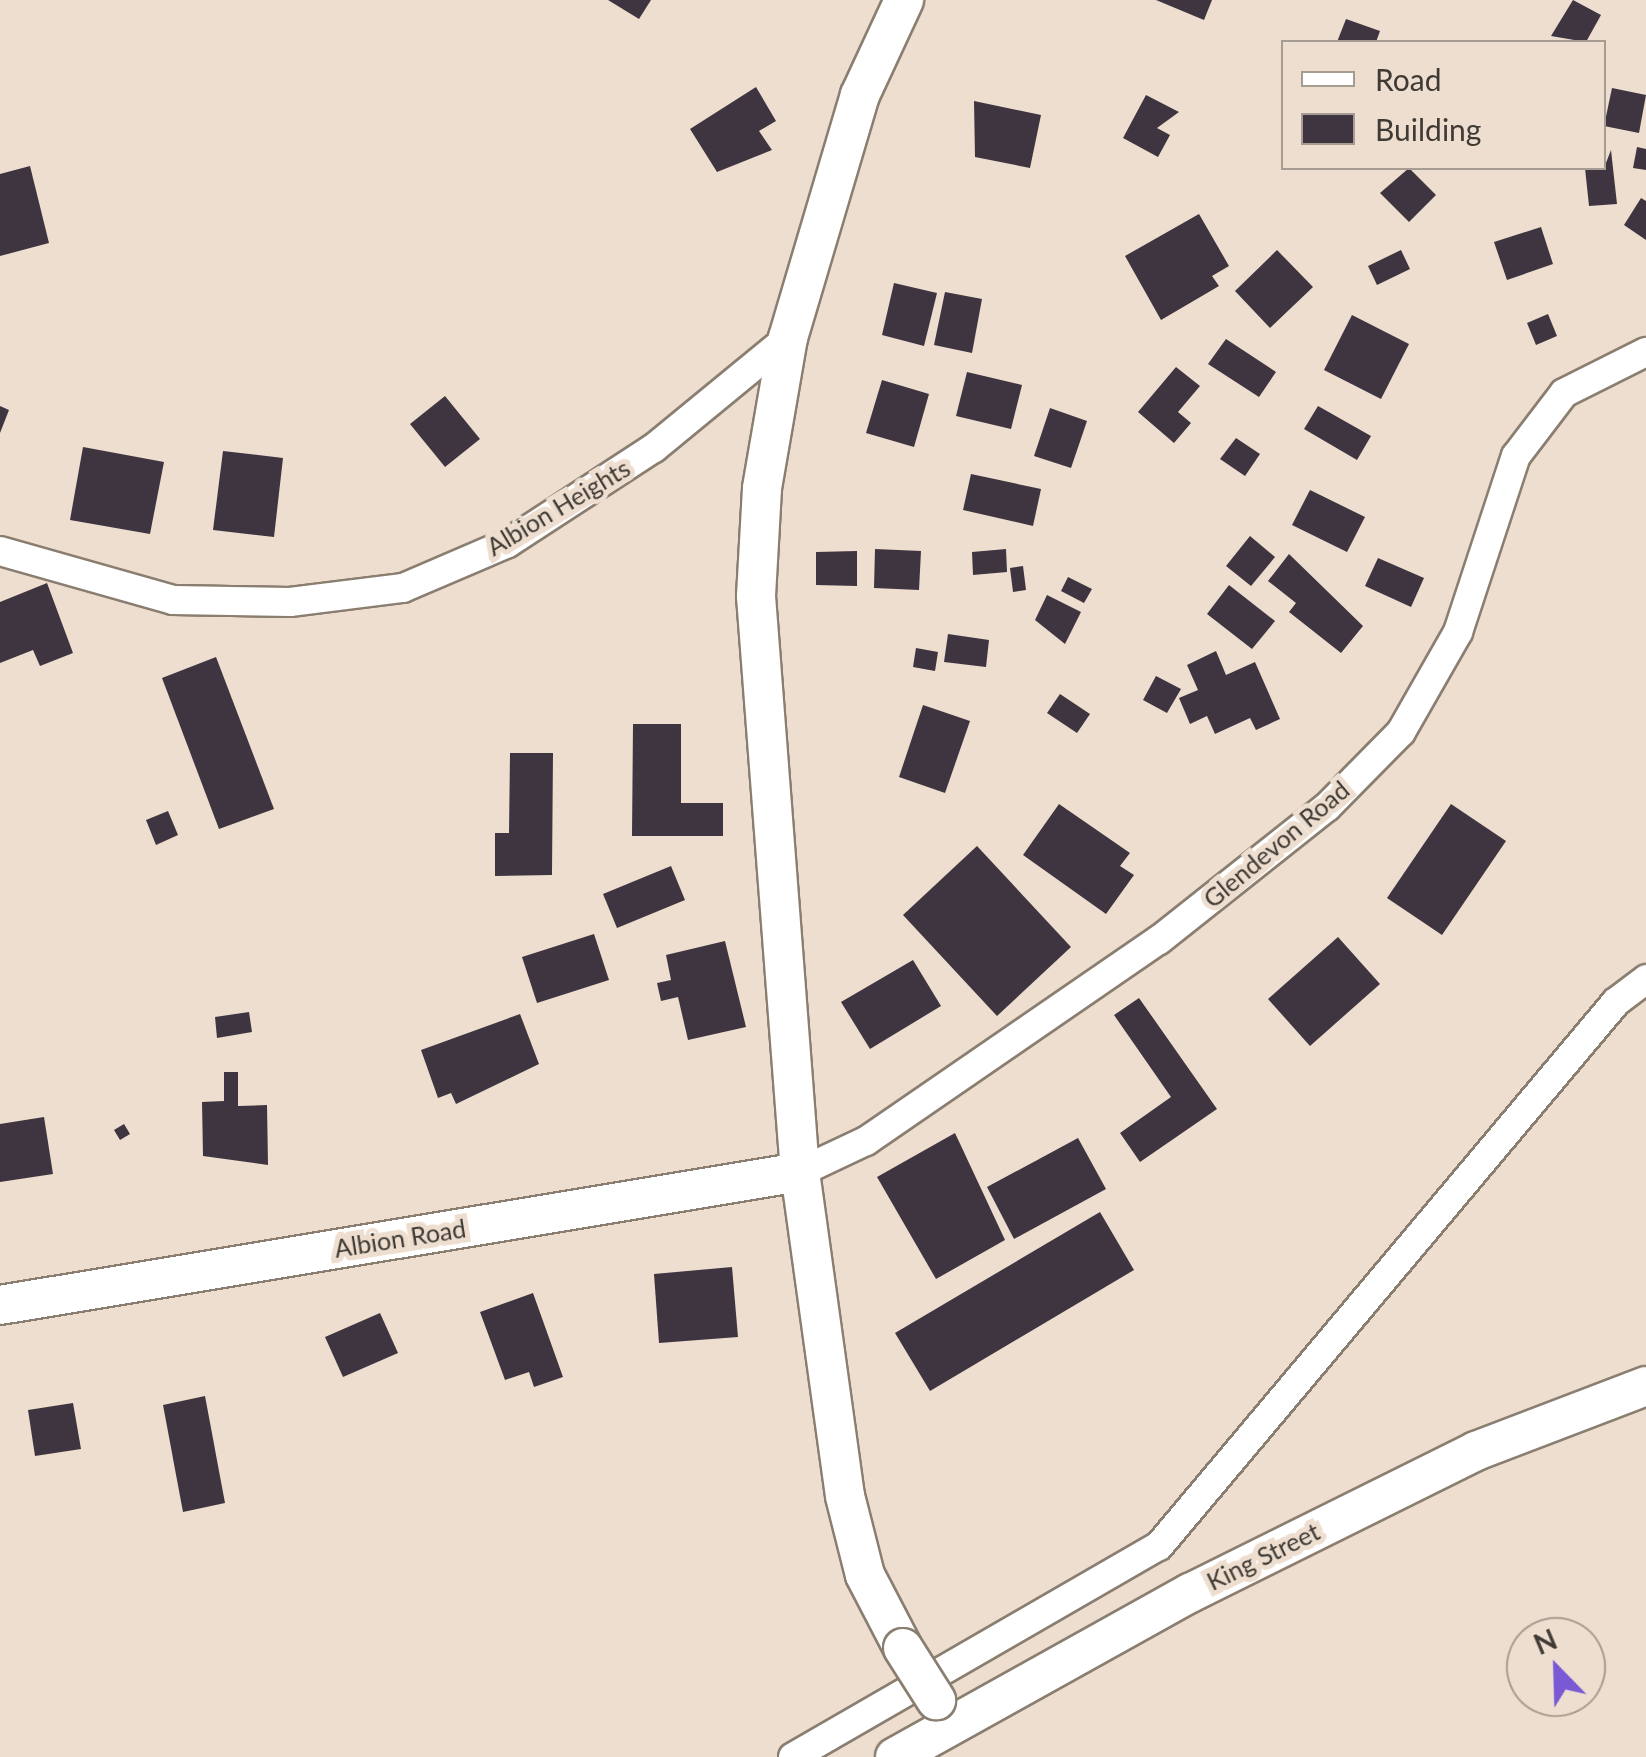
<!DOCTYPE html>
<html>
<head>
<meta charset="utf-8">
<style>
  body { margin:0 }
  #map { position:relative; width:1646px; height:1757px; overflow:hidden; background:#eddecf; font-family:Lato,sans-serif }
  div>[style] { position:absolute }
  .building>* { inset:0; background:#3f3541 }
  .roads { filter:drop-shadow(2px 0 #8a7e70) drop-shadow(-2px 0 #8a7e70) drop-shadow(0 2px #8a7e70) drop-shadow(0 -2px #8a7e70) }
  .street>* { height:28px; margin:-14px; padding:0 14px; transform-origin:14px; border-radius:14px; background:#fff }
  .secondary>* { height:38px; margin:-19px; padding:0 19px; transform-origin:19px; border-radius:19px; background:#fff }
  .bridges { filter:drop-shadow(2px 0 #8a7e70) drop-shadow(-2px 0 #8a7e70) drop-shadow(0 2px #8a7e70) drop-shadow(0 -2px #8a7e70) }
  .secondary-bridge>* { height:38px; margin:-19px; padding:0 19px; transform-origin:19px; border-radius:19px; background:#fff }
  span { translate:-50% -50%; white-space:nowrap; text-align:center; line-height:1.15; -webkit-text-stroke:10px #eddecf; paint-order:stroke }
  .street-label { font-size:25px; color:#3f3a34 }
  .legend { position:absolute; left:1281px; top:40px; width:325px; height:130px; box-sizing:border-box; background:#eddecf; border:2px solid #a79c91; margin:0; padding:12px 18px; list-style:none; font-size:30px; color:#3f3a34 }
  .legend li { display:flex; align-items:center; gap:20px; height:50px }
  .legend b { width:50px; border:2px solid #a79c91 }
  .north { position:absolute; left:1506px; top:1617px; width:100px; height:100px; box-sizing:border-box; background:#eddecf; border:2px solid #a79c91; border-radius:50%; rotate:337deg; font-size:28px; font-weight:700; line-height:40px; text-align:center; color:#3f3a34 }
  .north::after { content:''; display:block; margin:auto; width:35px; height:45px; background:#795ad4; clip-path:polygon(50% 0,100% 100%,50% 72%,0 100%) }
</style>
</head>
<body>
<div id="map">
  <div class="building">
    <i style="clip-path:polygon(608px 0,651px 0,639px 19px)"></i>
    <i style="clip-path:polygon(1156px 0,1212px 0,1204px 20px)"></i>
    <i style="clip-path:polygon(1573px 0,1601px 15px,1586px 42px,1551px 36px)"></i>
    <i style="clip-path:polygon(1346px 19px,1380px 31px,1376px 42px,1337px 42px)"></i>
    <i style="clip-path:polygon(756px 87px,776px 121px,759px 131px,772px 150px,717px 172px,690px 129px)"></i>
    <i style="clip-path:polygon(1612px 88px,1646px 95px,1639px 133px,1604px 126px)"></i>
    <i style="clip-path:polygon(1146px 95px,1179px 112px,1157px 128px,1170px 135px,1158px 157px,1123px 138px)"></i>
    <i style="clip-path:polygon(974px 101px,1041px 115px,1030px 168px,975px 157px)"></i>
    <i style="clip-path:polygon(1637px 147px,1646px 149px,1646px 170px,1633px 168px)"></i>
    <i style="clip-path:polygon(1611px 150px,1617px 204px,1589px 206px,1585px 168px,1604px 168px)"></i>
    <i style="clip-path:polygon(30px 166px,49px 243px,0 256px,0 174px)"></i>
    <i style="clip-path:polygon(1409px 168px,1436px 195px,1409px 222px,1380px 193px)"></i>
    <i style="clip-path:polygon(1641px 198px,1646px 201px,1646px 240px,1624px 225px)"></i>
    <i style="clip-path:polygon(1199px 214px,1229px 266px,1212px 276px,1219px 286px,1161px 320px,1125px 256px)"></i>
    <i style="clip-path:polygon(1541px 227px,1553px 264px,1507px 280px,1494px 242px)"></i>
    <i style="clip-path:polygon(1277px 250px,1313px 287px,1270px 328px,1235px 291px)"></i>
    <i style="clip-path:polygon(1401px 250px,1410px 269px,1377px 285px,1368px 266px)"></i>
    <i style="clip-path:polygon(894px 283px,937px 293px,924px 346px,882px 335px)"></i>
    <i style="clip-path:polygon(945px 292px,982px 299px,972px 353px,934px 345px)"></i>
    <i style="clip-path:polygon(1548px 314px,1557px 336px,1536px 345px,1527px 323px)"></i>
    <i style="clip-path:polygon(1352px 315px,1409px 344px,1381px 399px,1324px 370px)"></i>
    <i style="clip-path:polygon(1226px 339px,1276px 372px,1259px 397px,1208px 364px)"></i>
    <i style="clip-path:polygon(1176px 367px,1200px 386px,1178px 412px,1191px 423px,1174px 443px,1138px 412px)"></i>
    <i style="clip-path:polygon(967px 372px,1022px 385px,1011px 429px,956px 416px)"></i>
    <i style="clip-path:polygon(882px 380px,929px 394px,914px 447px,866px 433px)"></i>
    <i style="clip-path:polygon(445px 396px,480px 439px,445px 467px,410px 424px)"></i>
    <i style="clip-path:polygon(0 406px,9px 410px,0 433px)"></i>
    <i style="clip-path:polygon(1318px 406px,1371px 436px,1357px 460px,1304px 429px)"></i>
    <i style="clip-path:polygon(1050px 408px,1087px 421px,1071px 468px,1034px 456px)"></i>
    <i style="clip-path:polygon(1236px 438px,1260px 454px,1245px 476px,1220px 459px)"></i>
    <i style="clip-path:polygon(83px 447px,164px 462px,150px 534px,70px 520px)"></i>
    <i style="clip-path:polygon(223px 451px,283px 458px,274px 537px,213px 530px)"></i>
    <i style="clip-path:polygon(971px 474px,1041px 489px,1033px 526px,963px 510px)"></i>
    <i style="clip-path:polygon(1310px 490px,1365px 517px,1347px 552px,1292px 525px)"></i>
    <i style="clip-path:polygon(1250px 536px,1275px 557px,1251px 586px,1226px 566px)"></i>
    <i style="clip-path:polygon(875px 549px,921px 551px,919px 590px,874px 588px)"></i>
    <i style="clip-path:polygon(1006px 549px,1007px 572px,973px 575px,972px 552px)"></i>
    <i style="clip-path:polygon(857px 551px,857px 586px,816px 585px,816px 552px)"></i>
    <i style="clip-path:polygon(1289px 554px,1363px 626px,1341px 653px,1289px 612px,1296px 603px,1268px 581px)"></i>
    <i style="clip-path:polygon(1378px 558px,1424px 578px,1411px 607px,1365px 586px)"></i>
    <i style="clip-path:polygon(1023px 566px,1026px 590px,1013px 592px,1010px 568px)"></i>
    <i style="clip-path:polygon(1068px 577px,1092px 589px,1084px 603px,1061px 591px)"></i>
    <i style="clip-path:polygon(47px 583px,73px 653px,40px 666px,33px 650px,0 663px,0 602px)"></i>
    <i style="clip-path:polygon(1229px 585px,1275px 621px,1252px 649px,1207px 614px)"></i>
    <i style="clip-path:polygon(1047px 595px,1081px 612px,1065px 644px,1035px 620px)"></i>
    <i style="clip-path:polygon(948px 634px,989px 640px,986px 667px,944px 662px)"></i>
    <i style="clip-path:polygon(916px 648px,938px 652px,935px 671px,913px 667px)"></i>
    <i style="clip-path:polygon(1216px 651px,1226px 675px,1255px 662px,1280px 719px,1256px 730px,1250px 718px,1215px 734px,1207px 716px,1190px 724px,1179px 698px,1198px 690px,1187px 665px)"></i>
    <i style="clip-path:polygon(216px 657px,274px 809px,219px 829px,162px 678px)"></i>
    <i style="clip-path:polygon(1156px 676px,1181px 689px,1167px 713px,1143px 700px)"></i>
    <i style="clip-path:polygon(1060px 694px,1090px 714px,1077px 733px,1047px 713px)"></i>
    <i style="clip-path:polygon(923px 705px,970px 721px,945px 793px,899px 777px)"></i>
    <i style="clip-path:polygon(633px 724px,681px 724px,681px 803px,723px 803px,723px 836px,632px 836px)"></i>
    <i style="clip-path:polygon(510px 753px,553px 753px,552px 875px,495px 876px,495px 833px,509px 833px)"></i>
    <i style="clip-path:polygon(1059px 804px,1130px 853px,1120px 866px,1134px 875px,1106px 914px,1023px 855px)"></i>
    <i style="clip-path:polygon(1451px 804px,1506px 841px,1442px 935px,1387px 898px)"></i>
    <i style="clip-path:polygon(168px 811px,178px 835px,156px 845px,146px 820px)"></i>
    <i style="clip-path:polygon(977px 846px,1071px 947px,997px 1016px,903px 915px)"></i>
    <i style="clip-path:polygon(671px 866px,685px 900px,617px 928px,603px 894px)"></i>
    <i style="clip-path:polygon(594px 934px,609px 980px,537px 1003px,522px 957px)"></i>
    <i style="clip-path:polygon(1338px 937px,1380px 984px,1310px 1046px,1268px 999px)"></i>
    <i style="clip-path:polygon(725px 941px,746px 1027px,688px 1040px,678px 997px,661px 1001px,657px 983px,671px 980px,666px 955px)"></i>
    <i style="clip-path:polygon(913px 960px,941px 1006px,870px 1049px,841px 1002px)"></i>
    <i style="clip-path:polygon(1139px 998px,1217px 1109px,1140px 1162px,1120px 1133px,1171px 1097px,1114px 1015px)"></i>
    <i style="clip-path:polygon(249px 1012px,252px 1032px,217px 1038px,215px 1017px)"></i>
    <i style="clip-path:polygon(520px 1014px,539px 1064px,456px 1104px,451px 1093px,438px 1098px,421px 1050px)"></i>
    <i style="clip-path:polygon(224px 1072px,238px 1072px,238px 1106px,267px 1105px,268px 1165px,203px 1156px,202px 1102px,224px 1101px)"></i>
    <i style="clip-path:polygon(44px 1117px,53px 1174px,0 1182px,0 1124px)"></i>
    <i style="clip-path:polygon(124px 1124px,130px 1134px,120px 1140px,114px 1130px)"></i>
    <i style="clip-path:polygon(955px 1133px,1005px 1240px,936px 1279px,877px 1177px)"></i>
    <i style="clip-path:polygon(1078px 1138px,1106px 1189px,1014px 1239px,987px 1187px)"></i>
    <i style="clip-path:polygon(1100px 1212px,1134px 1270px,930px 1391px,895px 1333px)"></i>
    <i style="clip-path:polygon(732px 1267px,738px 1337px,659px 1343px,654px 1274px)"></i>
    <i style="clip-path:polygon(533px 1293px,563px 1377px,534px 1387px,529px 1372px,505px 1380px,480px 1312px)"></i>
    <i style="clip-path:polygon(380px 1313px,398px 1353px,343px 1377px,325px 1337px)"></i>
    <i style="clip-path:polygon(205px 1396px,225px 1503px,183px 1512px,163px 1405px)"></i>
    <i style="clip-path:polygon(73px 1403px,81px 1449px,35px 1456px,28px 1410px)"></i>
  </div>
  <div class="roads">
    <div class="street">
      <i style="left:0;top:551px;width:180px;rotate:15.8deg"></i>
      <i style="left:173px;top:600px;width:117px;rotate:1deg"></i>
      <i style="left:290px;top:602px;width:114px;rotate:-7.1deg"></i>
      <i style="left:403px;top:588px;width:114px;rotate:-23.2deg"></i>
      <i style="left:508px;top:543px;width:174px;rotate:-33.1deg"></i>
      <i style="left:654px;top:448px;width:173px;rotate:-39.4deg"></i>
      <i style="left:800px;top:1172px;width:73px;rotate:-25.2deg"></i>
      <i style="left:866px;top:1141px;width:355px;rotate:-34.5deg"></i>
      <i style="left:1159px;top:940px;width:214px;rotate:-38.4deg"></i>
      <i style="left:1327px;top:807px;width:105px;rotate:-45.4deg"></i>
      <i style="left:1401px;top:732px;width:115px;rotate:-60.3deg"></i>
      <i style="left:1458px;top:632px;width:185px;rotate:-71.8deg"></i>
      <i style="left:1516px;top:456px;width:79px;rotate:-52.7deg"></i>
      <i style="left:1564px;top:393px;width:92px;rotate:-26.6deg"></i>
      <i style="left:793px;top:1757px;width:422px;rotate:-30deg"></i>
      <i style="left:1159px;top:1546px;width:710px;rotate:-49.97deg"></i>
      <i style="left:1616px;top:1002px;width:38px;rotate:-37deg"></i>
    </div>
    <div class="secondary">
      <i style="left:0;top:1305px;width:811px;rotate:-9.44deg"></i>
      <i style="left:903px;top:1648px;width:82px;rotate:-117.5deg"></i>
      <i style="left:865px;top:1575px;width:81px;rotate:-104.2deg"></i>
      <i style="left:845px;top:1496px;width:327px;rotate:-97.9deg"></i>
      <i style="left:800px;top:1172px;width:578px;rotate:-94.37deg"></i>
      <i style="left:756px;top:596px;width:108px;rotate:-86.8deg"></i>
      <i style="left:762px;top:488px;width:152px;rotate:-80.2deg"></i>
      <i style="left:788px;top:338px;width:253px;rotate:-73.5deg"></i>
      <i style="left:860px;top:95px;width:105px;rotate:-65.1deg"></i>
      <i style="left:895px;top:1757px;width:338px;rotate:-29.1deg"></i>
      <i style="left:1190px;top:1593px;width:319px;rotate:-26.4deg"></i>
      <i style="left:1476px;top:1451px;width:182px;rotate:-20.9deg"></i>
    </div>
  </div>
  <div class="bridges">
    <div class="secondary-bridge">
      <i style="left:903px;top:1648px;width:62px;rotate:57.6deg"></i>
    </div>
  </div>
  <div class="street-label">
    <span style="left:558px;top:507px;rotate:-31deg">Albion Heights</span>
    <span style="left:1276px;top:844px;rotate:-40deg">Glendevon Road</span>
    <span style="left:400px;top:1238px;rotate:-9deg">Albion Road</span>
    <span style="left:1263px;top:1556px;rotate:-26deg">King Street</span>
  </div>
  <ul class="legend">
  <li><b style="height:12px;background:#fff"></b>Road</li>
  <li><b style="height:28px;background:#3f3541"></b>Building</li>
  </ul>
  <div class="north">N</div>
</div>
</body>
</html>
